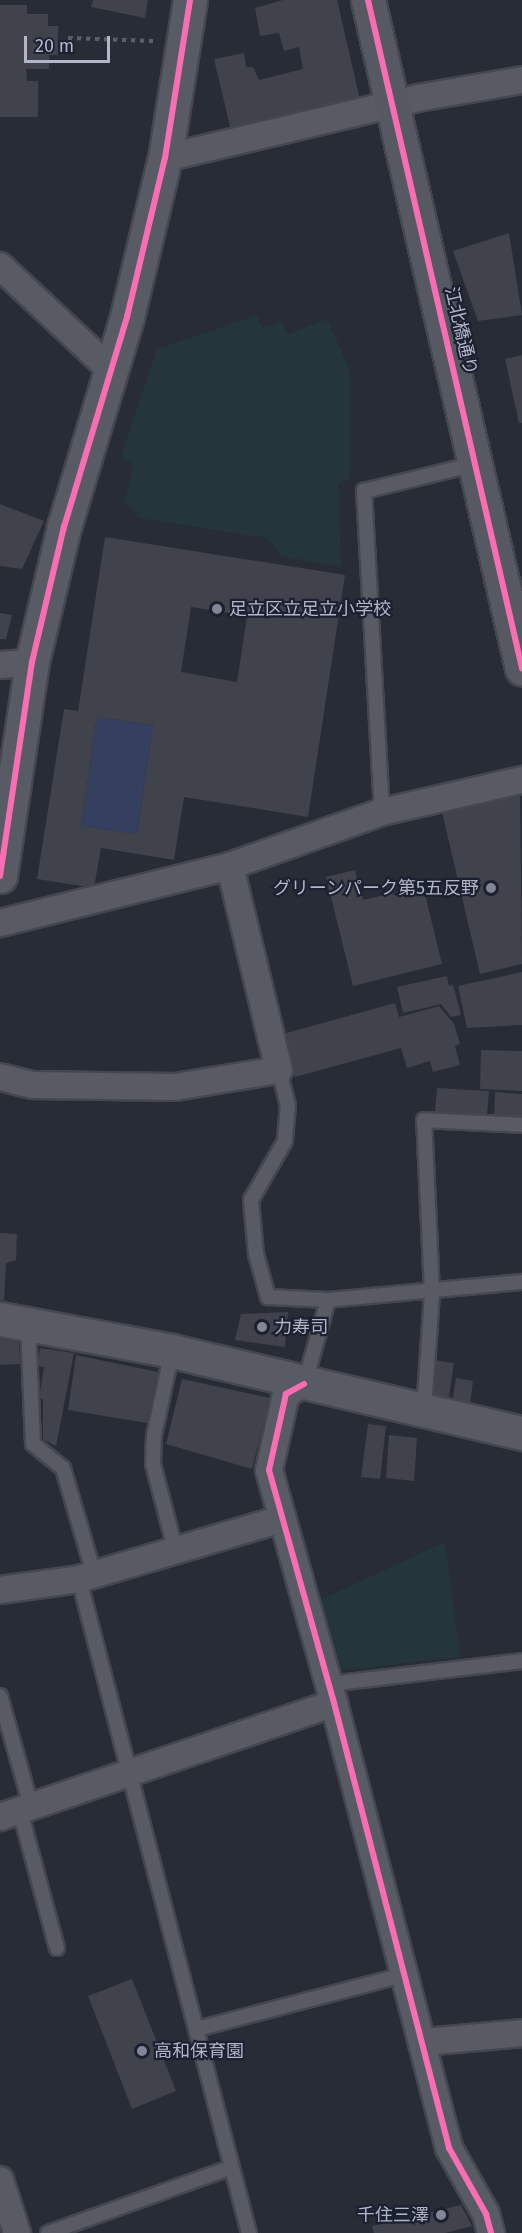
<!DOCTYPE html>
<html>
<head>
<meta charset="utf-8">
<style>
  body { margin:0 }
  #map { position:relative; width:522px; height:2233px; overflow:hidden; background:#282c36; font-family:"Fira Sans","Noto Sans JP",sans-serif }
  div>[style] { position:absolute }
  .green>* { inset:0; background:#25353c }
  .water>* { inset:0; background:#353f5f }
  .building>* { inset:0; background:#40424c }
  .path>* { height:4px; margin-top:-2px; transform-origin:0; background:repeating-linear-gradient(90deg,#5b5f68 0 4.5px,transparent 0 9px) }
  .roads { filter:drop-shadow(2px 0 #44474f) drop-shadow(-2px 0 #44474f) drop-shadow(0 2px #44474f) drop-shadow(0 -2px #44474f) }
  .service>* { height:14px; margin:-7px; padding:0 7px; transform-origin:7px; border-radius:7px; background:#585a64 }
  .minor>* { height:26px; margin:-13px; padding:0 13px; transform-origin:13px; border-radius:13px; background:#585a64 }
  .tertiary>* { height:33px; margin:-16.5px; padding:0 16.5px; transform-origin:16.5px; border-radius:16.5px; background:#585a64 }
  .secondary>* { height:33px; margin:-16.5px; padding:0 16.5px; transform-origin:16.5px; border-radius:16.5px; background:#575962 }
  .cycleway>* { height:6px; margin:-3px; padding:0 3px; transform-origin:3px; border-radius:3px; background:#f96db3 }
  .dots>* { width:16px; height:16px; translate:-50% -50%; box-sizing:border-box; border:3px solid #1b2131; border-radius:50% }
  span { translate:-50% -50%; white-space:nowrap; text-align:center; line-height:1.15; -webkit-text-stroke:4.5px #1b2131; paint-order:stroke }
  .street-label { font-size:18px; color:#b2b6c8 }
  .poi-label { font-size:18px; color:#b2b6c8 }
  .left { translate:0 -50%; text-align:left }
  .right { translate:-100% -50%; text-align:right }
  .scale { position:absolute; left:24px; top:36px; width:86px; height:27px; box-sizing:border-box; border:3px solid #b2b6c8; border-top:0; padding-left:8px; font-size:18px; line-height:21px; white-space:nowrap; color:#b2b6c8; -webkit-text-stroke:4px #1b2131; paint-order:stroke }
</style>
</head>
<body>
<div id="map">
  <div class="green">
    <i style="clip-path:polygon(257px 315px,262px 328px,282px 321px,287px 335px,327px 319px,350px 370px,350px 479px,338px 484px,341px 567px,281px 556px,268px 538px,139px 518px,125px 502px,133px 465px,121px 456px,157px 349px)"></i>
    <i style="clip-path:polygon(445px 1542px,460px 1657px,335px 1671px,318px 1601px)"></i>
  </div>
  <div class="water">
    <i style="clip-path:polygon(97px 717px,153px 725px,137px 834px,81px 826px)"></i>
  </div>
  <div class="building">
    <i style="clip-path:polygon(93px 0,148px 0,145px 18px,91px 7px)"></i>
    <i style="clip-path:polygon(283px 0,337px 0,361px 104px,232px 135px,214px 59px,244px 53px,246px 67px,253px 67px,259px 80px,303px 69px,299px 47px,284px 51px,279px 33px,260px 36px,255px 8px)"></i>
    <i style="clip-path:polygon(0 5px,27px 5px,27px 14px,48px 14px,48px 26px,58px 26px,58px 55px,49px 55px,49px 69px,26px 69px,27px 81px,38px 81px,38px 117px,0 117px)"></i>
    <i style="clip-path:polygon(509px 233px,522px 315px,478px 321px,453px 251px)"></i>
    <i style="clip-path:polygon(522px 355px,522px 423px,519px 423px,505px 359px)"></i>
    <i style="clip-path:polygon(0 504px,44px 521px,22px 569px,0 566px)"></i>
    <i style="clip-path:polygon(evenodd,105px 537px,345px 575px,308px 817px,184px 797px,174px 860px,101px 848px,94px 888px,37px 879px,64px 709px,78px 711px,105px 537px,191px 607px,247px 616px,237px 682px,181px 672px,191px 607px,105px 537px,97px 717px,153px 725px,137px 834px,81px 826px,97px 717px)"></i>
    <i style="clip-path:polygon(0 613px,12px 615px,6px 639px,0 639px)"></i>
    <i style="clip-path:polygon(520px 794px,522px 964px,480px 974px,442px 812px)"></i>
    <i style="clip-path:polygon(355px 870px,363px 900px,423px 886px,442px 964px,353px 986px,326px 877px)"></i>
    <i style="clip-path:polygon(522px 972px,522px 1025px,467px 1028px,458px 986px)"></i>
    <i style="clip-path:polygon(447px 976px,449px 986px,453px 985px,461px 1015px,451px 1017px,441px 1004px,403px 1013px,397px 987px)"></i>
    <i style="clip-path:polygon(395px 1003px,399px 1017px,439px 1006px,454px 1024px,460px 1044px,455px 1046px,460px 1065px,433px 1072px,430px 1061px,407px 1068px,401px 1048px,295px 1077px,283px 1034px)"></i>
    <i style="clip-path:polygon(481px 1050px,522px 1051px,522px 1091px,480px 1089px)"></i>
    <i style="clip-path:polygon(437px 1088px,489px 1091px,487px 1116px,435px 1113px)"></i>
    <i style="clip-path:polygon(495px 1092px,522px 1094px,522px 1118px,494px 1116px)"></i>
    <i style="clip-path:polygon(0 1233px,17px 1234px,16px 1260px,6px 1263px,4px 1301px,0 1300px)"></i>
    <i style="clip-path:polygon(288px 1312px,285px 1347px,235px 1340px,241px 1314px)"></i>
    <i style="clip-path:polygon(0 1339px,19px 1342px,20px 1364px,0 1365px)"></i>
    <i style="clip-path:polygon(40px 1348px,74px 1353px,56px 1446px,43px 1439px,43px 1399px,39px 1398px,44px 1367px,37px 1366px)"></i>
    <i style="clip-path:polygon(76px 1355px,158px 1372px,147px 1423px,68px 1410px)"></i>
    <i style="clip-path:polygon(434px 1360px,454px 1363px,448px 1403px,428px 1400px)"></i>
    <i style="clip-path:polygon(456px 1378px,473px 1381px,470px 1405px,452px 1403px)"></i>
    <i style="clip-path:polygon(182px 1379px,270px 1398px,252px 1469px,166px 1444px)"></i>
    <i style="clip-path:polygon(368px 1424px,386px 1426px,380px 1479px,361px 1477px)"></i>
    <i style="clip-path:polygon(389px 1435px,417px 1438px,414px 1481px,386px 1478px)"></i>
    <i style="clip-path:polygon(132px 1979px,176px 2091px,132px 2109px,88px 1996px)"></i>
    <i style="clip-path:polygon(461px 2205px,472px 2226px,445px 2233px,374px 2233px,372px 2226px)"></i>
  </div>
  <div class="path">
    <i style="left:68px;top:38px;width:86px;rotate:2deg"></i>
  </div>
  <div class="roads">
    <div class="service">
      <i style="left:382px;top:812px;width:322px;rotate:-93.2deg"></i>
      <i style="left:364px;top:491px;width:114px;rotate:-13.7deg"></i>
      <i style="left:279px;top:1070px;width:36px;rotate:76deg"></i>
      <i style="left:288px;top:1105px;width:36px;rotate:95deg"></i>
      <i style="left:285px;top:1141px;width:68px;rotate:120deg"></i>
      <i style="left:251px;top:1200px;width:54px;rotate:84.7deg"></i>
      <i style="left:256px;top:1254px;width:45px;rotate:74.4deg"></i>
      <i style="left:268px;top:1297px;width:60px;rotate:2.9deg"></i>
      <i style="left:28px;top:1324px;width:120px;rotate:87.6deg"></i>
      <i style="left:33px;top:1444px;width:38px;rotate:39deg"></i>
      <i style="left:63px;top:1468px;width:110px;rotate:73.7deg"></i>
      <i style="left:172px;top:1351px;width:87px;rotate:102deg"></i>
      <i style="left:154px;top:1436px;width:28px;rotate:92deg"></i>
      <i style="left:153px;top:1464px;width:91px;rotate:75.4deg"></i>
      <i style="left:305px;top:1382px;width:85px;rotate:-74.3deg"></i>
      <i style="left:328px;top:1300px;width:195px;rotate:-5.3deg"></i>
      <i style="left:424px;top:1411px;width:118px;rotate:-86.1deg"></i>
      <i style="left:432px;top:1293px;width:173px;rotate:-92.6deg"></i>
      <i style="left:424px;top:1120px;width:98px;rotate:2.9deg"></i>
      <i style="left:79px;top:1579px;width:676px;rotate:75.43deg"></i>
      <i style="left:329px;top:1684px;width:194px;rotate:-6.8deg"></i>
      <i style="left:0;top:1696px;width:114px;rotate:74.3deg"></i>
      <i style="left:20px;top:1811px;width:142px;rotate:74.9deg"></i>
      <i style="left:197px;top:2029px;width:216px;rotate:-14.7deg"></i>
      <i style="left:48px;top:2233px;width:195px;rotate:-19.7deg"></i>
    </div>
    <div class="minor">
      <i style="left:165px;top:158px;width:260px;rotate:-13.3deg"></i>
      <i style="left:418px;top:98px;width:106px;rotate:-9.8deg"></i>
      <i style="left:0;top:266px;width:152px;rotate:43.1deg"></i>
      <i style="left:0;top:665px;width:32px;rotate:-5deg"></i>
      <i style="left:0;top:923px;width:237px;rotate:-13.9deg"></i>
      <i style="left:230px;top:866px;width:161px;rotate:-19.6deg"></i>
      <i style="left:382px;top:812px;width:144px;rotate:-12.9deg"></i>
      <i style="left:0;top:1077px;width:34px;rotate:14deg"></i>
      <i style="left:33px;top:1085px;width:142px;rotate:0.8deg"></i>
      <i style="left:175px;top:1087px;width:105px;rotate:-9.3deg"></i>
      <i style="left:279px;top:1070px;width:210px;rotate:-103.5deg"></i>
      <i style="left:304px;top:1384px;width:21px;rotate:151deg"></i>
      <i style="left:286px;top:1394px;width:78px;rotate:102.6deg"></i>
      <i style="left:269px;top:1470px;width:242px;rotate:74.4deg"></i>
      <i style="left:334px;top:1703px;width:460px;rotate:75.5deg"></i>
      <i style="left:449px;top:2148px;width:76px;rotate:60.7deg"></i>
      <i style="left:486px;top:2214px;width:20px;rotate:75deg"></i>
      <i style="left:0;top:1590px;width:80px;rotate:-7.9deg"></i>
      <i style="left:79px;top:1579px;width:212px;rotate:-16.5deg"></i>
      <i style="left:0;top:1817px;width:353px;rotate:-18.8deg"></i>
      <i style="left:424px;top:2042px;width:98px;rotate:-5.2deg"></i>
      <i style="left:0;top:2180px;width:56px;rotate:72.2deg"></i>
    </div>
    <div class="tertiary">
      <i style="left:0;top:876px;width:216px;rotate:-81.5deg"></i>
      <i style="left:32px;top:662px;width:139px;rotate:-76.7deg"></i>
      <i style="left:64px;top:527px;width:219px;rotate:-73.3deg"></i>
      <i style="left:127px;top:317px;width:163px;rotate:-76.6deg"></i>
      <i style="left:165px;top:158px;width:160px;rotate:-81deg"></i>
      <i style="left:0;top:1319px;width:175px;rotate:10.5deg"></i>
      <i style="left:172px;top:1351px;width:359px;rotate:13.2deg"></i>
    </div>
    <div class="secondary">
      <i style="left:368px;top:0;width:686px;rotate:77.02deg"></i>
    </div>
  </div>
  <div class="cycleway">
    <i style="left:368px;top:0;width:686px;rotate:77.02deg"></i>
    <i style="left:0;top:876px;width:216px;rotate:-81.5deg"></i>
    <i style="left:32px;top:662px;width:139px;rotate:-76.7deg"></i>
    <i style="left:64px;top:527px;width:219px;rotate:-73.3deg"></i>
    <i style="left:127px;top:317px;width:163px;rotate:-76.6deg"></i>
    <i style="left:165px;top:158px;width:160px;rotate:-81deg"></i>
    <i style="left:304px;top:1384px;width:21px;rotate:151deg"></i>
    <i style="left:286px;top:1394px;width:78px;rotate:102.6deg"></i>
    <i style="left:269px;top:1470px;width:242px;rotate:74.4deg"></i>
    <i style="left:334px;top:1703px;width:460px;rotate:75.5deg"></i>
    <i style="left:449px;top:2148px;width:76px;rotate:60.7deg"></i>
    <i style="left:486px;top:2214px;width:20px;rotate:75deg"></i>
  </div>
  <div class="dots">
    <i style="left:217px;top:609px;background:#828695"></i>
    <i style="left:491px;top:888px;background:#828695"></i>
    <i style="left:262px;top:1327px;background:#828695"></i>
    <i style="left:142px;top:2051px;background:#828695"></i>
    <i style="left:441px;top:2215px;background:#828695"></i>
  </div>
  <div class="street-label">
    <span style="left:461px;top:331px;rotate:77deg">江北橋通り</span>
  </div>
  <div class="poi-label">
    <span class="left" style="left:229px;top:609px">足立区立足立小学校</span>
    <span class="right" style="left:479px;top:888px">グリーンパーク第5五反野</span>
    <span class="left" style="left:274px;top:1327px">力寿司</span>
    <span class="left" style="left:154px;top:2051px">高和保育園</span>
    <span class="right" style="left:429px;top:2215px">千住三澤</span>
  </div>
  <div class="scale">20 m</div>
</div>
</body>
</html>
